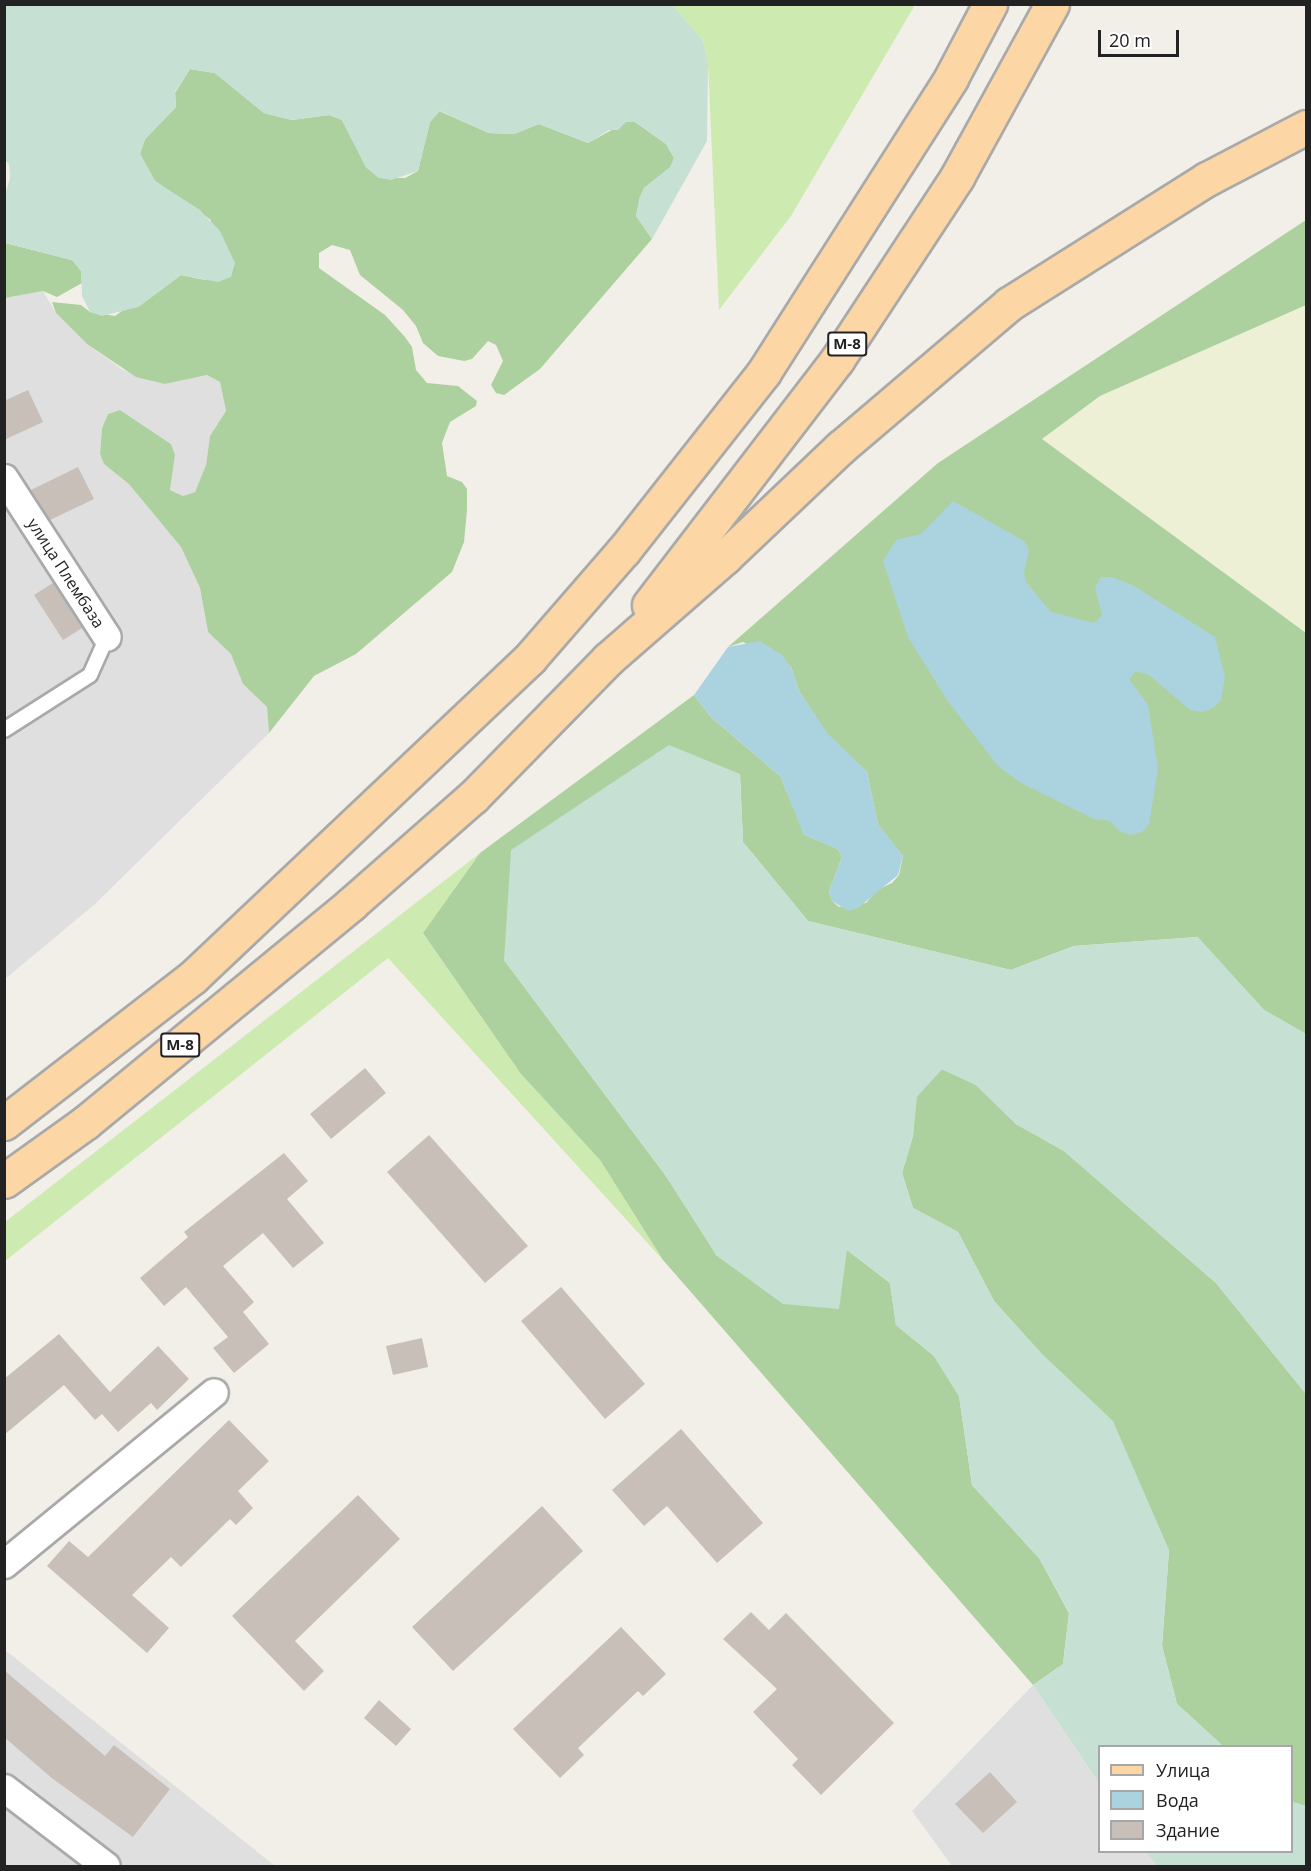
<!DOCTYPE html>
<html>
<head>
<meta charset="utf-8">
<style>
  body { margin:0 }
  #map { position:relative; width:1311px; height:1871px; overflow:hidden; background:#f2efe9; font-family:"Open Sans",sans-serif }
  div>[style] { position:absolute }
  .residential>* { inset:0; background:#e0dfdf }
  .farmland>* { inset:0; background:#eef0d5 }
  .grass>* { inset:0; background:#cdebb0 }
  .forest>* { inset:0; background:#add19e }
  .wetland>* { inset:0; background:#c6e0d4 }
  .water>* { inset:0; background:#aad3df }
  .building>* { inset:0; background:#c7bfb8 }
  .roads { filter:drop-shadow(2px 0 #a9a9a9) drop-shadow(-2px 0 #a9a9a9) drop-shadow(0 2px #a9a9a9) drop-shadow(0 -2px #a9a9a9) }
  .lane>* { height:14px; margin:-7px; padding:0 7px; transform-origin:7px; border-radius:7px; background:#fff }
  .street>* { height:27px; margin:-13.5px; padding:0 13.5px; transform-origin:13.5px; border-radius:13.5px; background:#fff }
  .primary>* { height:33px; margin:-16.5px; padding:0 16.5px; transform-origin:16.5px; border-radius:16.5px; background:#fcd6a4 }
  span { translate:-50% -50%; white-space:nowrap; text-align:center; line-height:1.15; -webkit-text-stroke:4.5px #fff; paint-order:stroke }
  .shield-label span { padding:2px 4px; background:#fff; border:2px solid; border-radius:4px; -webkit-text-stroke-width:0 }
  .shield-label { font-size:15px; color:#222; font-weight:700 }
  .street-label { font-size:16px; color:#222 }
  .frame { position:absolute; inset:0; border:6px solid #222; pointer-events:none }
  .legend { position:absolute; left:1098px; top:1745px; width:195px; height:108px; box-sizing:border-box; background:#fff; border:2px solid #a7a7a7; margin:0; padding:8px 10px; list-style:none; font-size:18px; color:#222 }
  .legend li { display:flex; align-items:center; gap:12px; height:30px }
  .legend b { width:30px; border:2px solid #a7a7a7 }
  .scale { position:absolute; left:1098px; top:30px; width:81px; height:27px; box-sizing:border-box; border:3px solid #222; border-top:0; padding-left:8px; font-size:18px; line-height:21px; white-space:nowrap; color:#222; -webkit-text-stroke:4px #fff; paint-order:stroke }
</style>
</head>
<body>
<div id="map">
  <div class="residential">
    <i style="clip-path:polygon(43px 291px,56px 313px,87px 344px,123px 370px,165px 384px,207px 375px,220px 382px,226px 411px,210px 436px,206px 465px,195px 492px,183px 496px,170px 490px,175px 455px,171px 444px,120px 410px,108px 414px,102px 428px,100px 454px,104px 464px,129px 483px,181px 547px,200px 588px,208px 632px,231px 653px,243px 684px,267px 707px,269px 733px,95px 904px,5px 979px,5px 298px)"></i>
    <i style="clip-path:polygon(5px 1650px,275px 1866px,5px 1866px)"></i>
    <i style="clip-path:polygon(1033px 1685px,1099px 1783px,1100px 1852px,1146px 1852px,1157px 1866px,952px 1866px,912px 1811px)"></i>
  </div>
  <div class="farmland">
    <i style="clip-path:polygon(1306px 305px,1306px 633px,1042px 439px,1100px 396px)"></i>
  </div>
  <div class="grass">
    <i style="clip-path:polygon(673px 5px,915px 5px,791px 216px,719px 310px,708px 64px,703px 41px)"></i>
    <i style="clip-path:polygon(480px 853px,423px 933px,521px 1074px,600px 1160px,663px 1260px,388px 958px,5px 1261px,5px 1222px)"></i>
  </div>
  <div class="forest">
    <i style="clip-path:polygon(190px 69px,215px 73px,264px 113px,292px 120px,329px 115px,342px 120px,366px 167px,379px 178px,405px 178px,418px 171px,430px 122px,439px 111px,489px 133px,514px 134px,539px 124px,588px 143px,626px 122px,635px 122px,666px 144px,674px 158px,671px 167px,644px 188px,640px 197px,636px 216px,652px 239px,540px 369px,504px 395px,496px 393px,491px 385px,503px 361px,496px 345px,488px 341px,472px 359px,464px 361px,438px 356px,423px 343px,416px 326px,403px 310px,360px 275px,350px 250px,332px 245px,319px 253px,319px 268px,385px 315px,405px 337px,412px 347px,416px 370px,427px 383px,458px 386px,477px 401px,476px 406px,450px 422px,442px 443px,447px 476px,462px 482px,467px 489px,467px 510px,464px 542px,452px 572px,356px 654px,314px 676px,269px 733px,267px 707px,243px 684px,231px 654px,208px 632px,200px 588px,181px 547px,129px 484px,104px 464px,100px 454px,102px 428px,108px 414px,120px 410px,171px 444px,175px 455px,170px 490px,183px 496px,195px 492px,206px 465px,210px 436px,226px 411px,220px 382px,207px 375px,165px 384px,136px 377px,87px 344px,56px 313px,52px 302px,81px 305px,90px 312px,115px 316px,126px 308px,138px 307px,181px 275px,205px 280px,211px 220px,155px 181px,140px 154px,145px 139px,176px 107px,175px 93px)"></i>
    <i style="clip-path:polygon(1306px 220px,1306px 305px,1100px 396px,1042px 439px,1306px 633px,1306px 1034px,1264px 1010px,1197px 937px,1074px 946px,1011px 970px,808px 921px,743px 842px,740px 774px,504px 960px,666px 1176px,717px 1256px,847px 1250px,890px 1283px,896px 1325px,934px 1356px,959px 1396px,972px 1485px,1039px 1558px,1069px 1613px,1063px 1664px,1033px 1685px,663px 1260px,600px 1160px,521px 1074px,423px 933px,480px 853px,694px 695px,711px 717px,780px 776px,805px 835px,838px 849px,842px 857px,829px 891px,832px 901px,839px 907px,866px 903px,877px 890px,892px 883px,899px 875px,903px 856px,878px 825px,867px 772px,828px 735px,799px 691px,791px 667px,743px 642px,728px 647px,938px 463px)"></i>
    <i style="clip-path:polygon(5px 243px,72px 260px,81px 271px,82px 283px,57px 297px,43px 291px,5px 298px)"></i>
    <i style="clip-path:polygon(942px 1069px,976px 1085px,1016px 1124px,1064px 1151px,1216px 1283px,1306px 1394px,1306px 1806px,1292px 1802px,1292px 1746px,1223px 1746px,1177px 1704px,1162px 1646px,1169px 1550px,1039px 1351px,994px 1301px,958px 1232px,913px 1208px,902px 1173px,913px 1136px,916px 1097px)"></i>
  </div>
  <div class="wetland">
    <i style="clip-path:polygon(5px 4px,673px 5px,703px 41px,708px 64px,707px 141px,652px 239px,636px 216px,640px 197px,644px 188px,670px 167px,674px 158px,666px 144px,635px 122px,626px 122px,618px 130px,609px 130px,588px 143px,539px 124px,514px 134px,489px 133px,440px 111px,430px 122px,418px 171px,391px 180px,379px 178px,366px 167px,342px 120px,329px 115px,292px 120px,264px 113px,215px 73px,190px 69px,175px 92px,176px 107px,145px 139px,140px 154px,155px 181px,200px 210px,220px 231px,235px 263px,231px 277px,218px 282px,181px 275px,138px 307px,102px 316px,90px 312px,82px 296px,81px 271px,72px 260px,5px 243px,5px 195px,10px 178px,9px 164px,4px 159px)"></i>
    <i style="clip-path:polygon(669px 745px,740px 774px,743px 842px,808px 921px,1011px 970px,1074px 946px,1198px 937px,1264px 1010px,1306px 1034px,1306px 1394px,1216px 1283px,1064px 1151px,1016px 1124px,976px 1085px,942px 1069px,917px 1097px,913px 1136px,902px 1173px,913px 1208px,958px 1232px,994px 1301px,1039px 1351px,1113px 1421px,1169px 1550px,1162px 1646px,1177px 1704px,1223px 1746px,1100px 1746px,1099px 1783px,1033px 1685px,1063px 1664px,1069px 1612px,1039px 1558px,972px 1485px,959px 1396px,934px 1356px,896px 1325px,890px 1283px,847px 1250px,839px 1309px,783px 1304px,717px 1256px,666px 1176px,504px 960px,511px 850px)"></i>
    <i style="clip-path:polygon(1292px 1802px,1306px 1806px,1306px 1866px,1157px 1866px,1146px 1852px,1292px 1852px)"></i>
  </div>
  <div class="water">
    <i style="clip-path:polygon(953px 501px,1024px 541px,1029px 550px,1024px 572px,1026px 582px,1051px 612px,1094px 623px,1102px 615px,1095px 588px,1101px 577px,1112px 577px,1134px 586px,1215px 637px,1225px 677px,1221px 700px,1213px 708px,1202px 712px,1190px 710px,1149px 675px,1136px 671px,1129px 679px,1148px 705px,1158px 769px,1149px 824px,1142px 832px,1130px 835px,1119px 831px,1110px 821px,1094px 819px,1021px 783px,998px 766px,947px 700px,908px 637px,883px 561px,896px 540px,921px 534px)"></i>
    <i style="clip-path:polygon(760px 641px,782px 655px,791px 667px,799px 691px,828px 734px,867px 772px,878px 824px,903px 856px,898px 875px,858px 908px,848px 911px,832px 901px,829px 891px,842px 857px,838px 849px,804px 835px,780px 776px,711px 717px,694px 695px,728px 647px)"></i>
  </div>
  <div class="building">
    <i style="clip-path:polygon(28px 390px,43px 422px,4px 440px,4px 401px)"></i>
    <i style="clip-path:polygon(78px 467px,94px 499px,50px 520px,31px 490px)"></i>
    <i style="clip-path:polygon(53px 583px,82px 628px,63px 640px,34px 595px)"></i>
    <i style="clip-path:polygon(365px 1068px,386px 1093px,331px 1139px,310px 1114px)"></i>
    <i style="clip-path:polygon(429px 1135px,528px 1246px,485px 1283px,387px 1172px)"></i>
    <i style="clip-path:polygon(284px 1153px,308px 1181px,287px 1199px,324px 1243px,293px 1268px,263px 1233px,223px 1266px,254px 1302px,243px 1312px,269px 1344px,234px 1373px,213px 1348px,228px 1337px,186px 1287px,164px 1306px,140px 1278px,188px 1237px,184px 1232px)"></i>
    <i style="clip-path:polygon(561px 1287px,645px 1384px,605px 1419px,521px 1321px)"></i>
    <i style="clip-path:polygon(59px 1334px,110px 1392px,158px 1346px,189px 1379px,157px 1410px,151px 1403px,118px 1432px,102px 1414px,95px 1420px,64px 1385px,4px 1435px,4px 1379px)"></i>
    <i style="clip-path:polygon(422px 1338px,428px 1367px,393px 1375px,386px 1346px)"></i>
    <i style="clip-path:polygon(229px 1420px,269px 1461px,238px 1491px,253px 1508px,236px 1525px,230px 1519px,181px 1567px,171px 1557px,132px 1595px,169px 1628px,147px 1653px,47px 1566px,69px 1541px,88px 1557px)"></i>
    <i style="clip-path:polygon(681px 1429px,763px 1523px,717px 1563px,667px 1506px,644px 1526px,612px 1490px)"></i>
    <i style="clip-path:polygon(358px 1495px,400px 1539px,295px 1641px,324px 1671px,304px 1691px,232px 1616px)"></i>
    <i style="clip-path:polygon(542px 1506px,583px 1551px,453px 1671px,412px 1627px)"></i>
    <i style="clip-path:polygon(751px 1612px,769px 1630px,786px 1613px,894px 1723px,821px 1795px,792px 1765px,798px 1759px,753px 1712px,777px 1689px,723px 1639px)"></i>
    <i style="clip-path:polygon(621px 1627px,666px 1674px,643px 1696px,638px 1691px,578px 1748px,584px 1755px,560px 1778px,513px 1729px)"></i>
    <i style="clip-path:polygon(4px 1670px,105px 1756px,114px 1745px,170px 1789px,133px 1837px,53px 1779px,4px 1737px)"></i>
    <i style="clip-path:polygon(379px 1700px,411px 1729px,396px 1746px,364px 1718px)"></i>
    <i style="clip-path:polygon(990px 1772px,1017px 1802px,983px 1833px,955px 1804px)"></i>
  </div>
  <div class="roads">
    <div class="lane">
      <i style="left:4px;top:730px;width:102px;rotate:-32.6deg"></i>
      <i style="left:90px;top:675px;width:42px;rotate:-65.9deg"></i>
    </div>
    <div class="street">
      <i style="left:4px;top:478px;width:189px;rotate:57.1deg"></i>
      <i style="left:4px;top:1564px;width:271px;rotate:-39.3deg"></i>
      <i style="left:4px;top:1788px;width:128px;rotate:37.4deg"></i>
    </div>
    <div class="primary">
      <i style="left:649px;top:605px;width:309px;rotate:-52.5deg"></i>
      <i style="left:837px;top:360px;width:219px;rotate:-56.7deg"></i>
      <i style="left:957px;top:177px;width:197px;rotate:-61.2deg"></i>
      <i style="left:4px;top:1123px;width:239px;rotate:-37.7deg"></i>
      <i style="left:193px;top:977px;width:464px;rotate:-43.4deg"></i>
      <i style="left:530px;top:658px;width:143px;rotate:-49deg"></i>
      <i style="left:624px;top:550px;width:226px;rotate:-51.8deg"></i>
      <i style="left:764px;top:372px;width:348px;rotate:-57.5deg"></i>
      <i style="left:951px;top:78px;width:84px;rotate:-62.2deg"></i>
      <i style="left:4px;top:1181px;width:101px;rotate:-35.7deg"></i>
      <i style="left:86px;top:1122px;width:343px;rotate:-39.4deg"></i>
      <i style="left:351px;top:904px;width:162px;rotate:-41.3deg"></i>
      <i style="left:473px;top:797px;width:193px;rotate:-45.6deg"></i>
      <i style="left:608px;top:659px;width:155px;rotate:-41.1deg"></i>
      <i style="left:725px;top:557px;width:160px;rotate:-43.5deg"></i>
      <i style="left:841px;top:447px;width:221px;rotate:-40.4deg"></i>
      <i style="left:1009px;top:304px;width:234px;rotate:-32.3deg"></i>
      <i style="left:1207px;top:179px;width:112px;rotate:-27.7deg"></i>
    </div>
  </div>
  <div class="shield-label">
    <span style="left:847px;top:344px">М-8</span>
    <span style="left:180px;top:1045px">М-8</span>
  </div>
  <div class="street-label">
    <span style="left:66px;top:573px;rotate:57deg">улица Плембаза</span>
  </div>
  <div class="frame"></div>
  <ul class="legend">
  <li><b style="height:8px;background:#fcd6a4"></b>Улица</li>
  <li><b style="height:16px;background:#aad3df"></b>Вода</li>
  <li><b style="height:16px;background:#c7bfb8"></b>Здание</li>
  </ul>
  <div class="scale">20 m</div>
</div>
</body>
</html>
